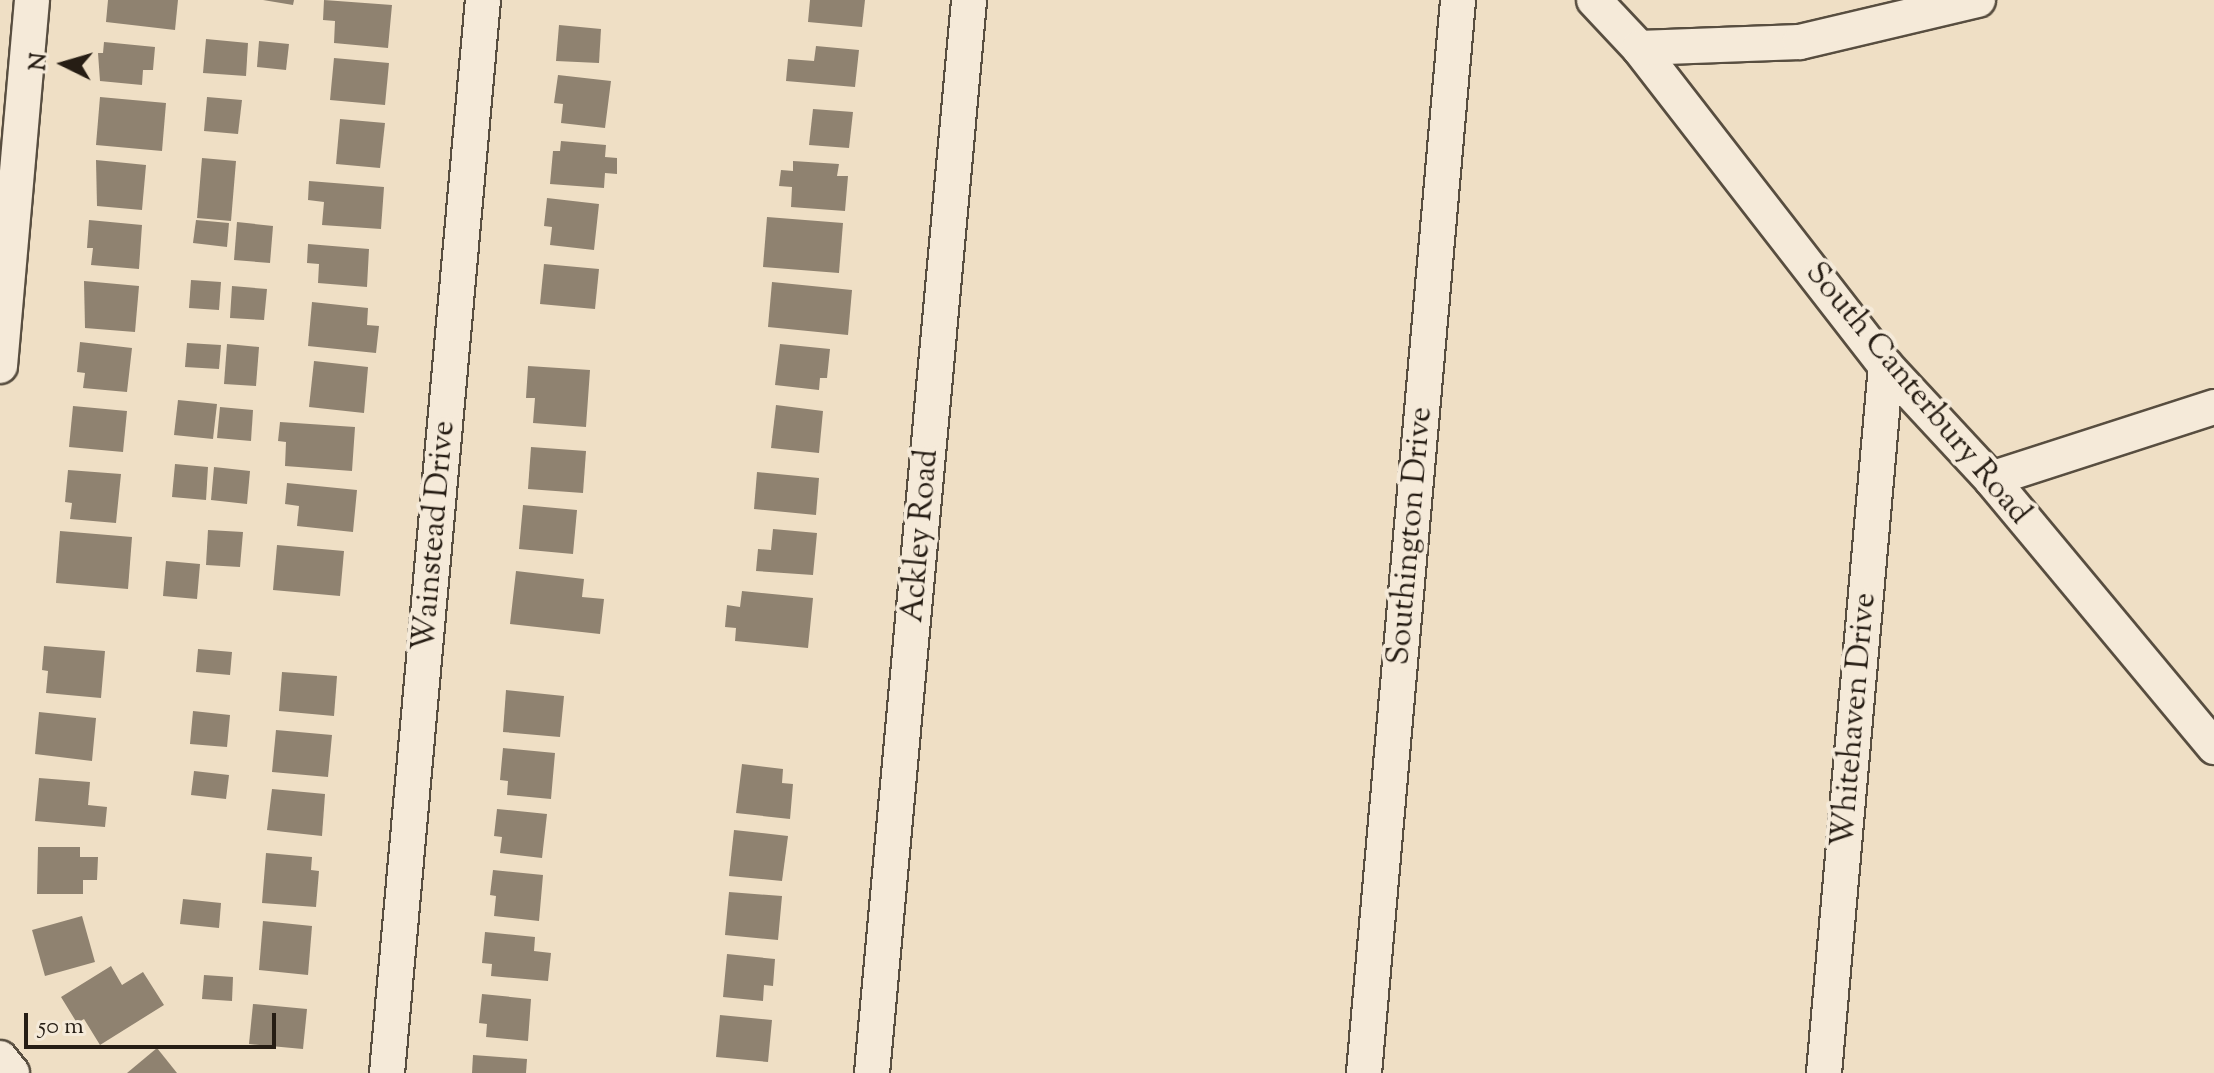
<!DOCTYPE html>
<html>
<head>
<meta charset="utf-8">
<style>
  body { margin:0 }
  #map { position:relative; width:2214px; height:1073px; overflow:hidden; background:#efdfc5; font-family:"Sorts Mill Goudy",serif }
  div>[style] { position:absolute }
  .building>* { inset:0; background:#8f8270 }
  .roads { filter:drop-shadow(2px 0 #584e40) drop-shadow(-2px 0 #584e40) drop-shadow(0 2px #584e40) drop-shadow(0 -2px #584e40) }
  .street>* { height:34px; margin:-17px; padding:0 17px; transform-origin:17px; border-radius:17px; background:#f5ead9 }
  span { translate:-50% -50%; white-space:nowrap; text-align:center; line-height:1.15; -webkit-text-stroke:8px #f5ead9; paint-order:stroke }
  .street-label { font-size:32px; color:#261d14 }
  .north { position:absolute; left:24px; top:24px; width:80px; height:80px; -webkit-text-stroke:6px #f5ead9; paint-order:stroke; rotate:275deg; font-size:22px; font-weight:700; line-height:32px; text-align:center; color:#261d14 }
  .north::after { content:''; display:block; margin:auto; width:28px; height:36px; background:#261d14; clip-path:polygon(50% 0,100% 100%,50% 72%,0 100%) }
  .scale { position:absolute; left:24px; top:1013px; width:252px; height:36px; box-sizing:border-box; border:4px solid #261d14; border-top:0; padding-left:10px; font-size:24px; line-height:28px; white-space:nowrap; color:#261d14; -webkit-text-stroke:6px #f5ead9; paint-order:stroke }
</style>
</head>
<body>
<div id="map">
  <div class="building">
    <i style="clip-path:polygon(108px 0,178px 0,175px 30px,106px 22px)"></i>
    <i style="clip-path:polygon(263px 0,294px 0,293px 5px)"></i>
    <i style="clip-path:polygon(324px 0,392px 5px,388px 48px,334px 43px,335px 21px,323px 20px)"></i>
    <i style="clip-path:polygon(810px 0,865px 0,862px 27px,808px 22px)"></i>
    <i style="clip-path:polygon(559px 25px,601px 29px,599px 63px,556px 61px)"></i>
    <i style="clip-path:polygon(206px 39px,248px 43px,246px 76px,203px 73px)"></i>
    <i style="clip-path:polygon(259px 41px,289px 44px,286px 70px,257px 67px)"></i>
    <i style="clip-path:polygon(104px 42px,155px 47px,153px 70px,143px 70px,142px 85px,100px 81px,98px 53px,103px 53px)"></i>
    <i style="clip-path:polygon(816px 46px,859px 50px,855px 87px,786px 81px,788px 59px,814px 61px)"></i>
    <i style="clip-path:polygon(334px 58px,389px 63px,385px 105px,330px 100px)"></i>
    <i style="clip-path:polygon(558px 75px,611px 81px,605px 128px,561px 123px,563px 104px,554px 103px)"></i>
    <i style="clip-path:polygon(100px 97px,166px 103px,162px 151px,96px 145px)"></i>
    <i style="clip-path:polygon(207px 97px,242px 100px,238px 134px,204px 131px)"></i>
    <i style="clip-path:polygon(813px 109px,853px 112px,849px 148px,809px 145px)"></i>
    <i style="clip-path:polygon(340px 119px,385px 123px,380px 168px,336px 164px)"></i>
    <i style="clip-path:polygon(561px 141px,606px 145px,605px 157px,617px 158px,617px 174px,605px 173px,604px 188px,550px 184px,553px 151px,560px 151px)"></i>
    <i style="clip-path:polygon(202px 158px,236px 161px,231px 221px,197px 218px)"></i>
    <i style="clip-path:polygon(96px 160px,146px 165px,142px 210px,97px 206px)"></i>
    <i style="clip-path:polygon(793px 161px,839px 164px,837px 176px,848px 176px,845px 211px,791px 207px,792px 187px,779px 186px,781px 170px,793px 171px)"></i>
    <i style="clip-path:polygon(309px 181px,384px 187px,381px 229px,322px 225px,324px 202px,308px 200px)"></i>
    <i style="clip-path:polygon(547px 198px,599px 204px,594px 250px,550px 245px,552px 227px,544px 226px)"></i>
    <i style="clip-path:polygon(767px 217px,843px 223px,839px 273px,763px 267px)"></i>
    <i style="clip-path:polygon(89px 220px,142px 225px,139px 269px,91px 265px,93px 248px,87px 248px)"></i>
    <i style="clip-path:polygon(196px 220px,229px 223px,227px 247px,193px 243px)"></i>
    <i style="clip-path:polygon(237px 222px,273px 226px,270px 263px,234px 260px)"></i>
    <i style="clip-path:polygon(308px 244px,369px 249px,367px 287px,318px 283px,319px 264px,307px 263px)"></i>
    <i style="clip-path:polygon(544px 264px,599px 269px,595px 309px,540px 304px)"></i>
    <i style="clip-path:polygon(191px 280px,221px 282px,219px 310px,189px 308px)"></i>
    <i style="clip-path:polygon(84px 281px,139px 286px,135px 332px,85px 328px)"></i>
    <i style="clip-path:polygon(772px 282px,852px 290px,848px 335px,768px 327px)"></i>
    <i style="clip-path:polygon(232px 286px,267px 289px,264px 320px,230px 318px)"></i>
    <i style="clip-path:polygon(312px 302px,368px 308px,367px 325px,379px 326px,376px 353px,308px 346px)"></i>
    <i style="clip-path:polygon(80px 342px,132px 348px,127px 392px,83px 388px,85px 373px,77px 372px)"></i>
    <i style="clip-path:polygon(187px 343px,221px 345px,219px 369px,185px 367px)"></i>
    <i style="clip-path:polygon(227px 344px,259px 347px,256px 386px,224px 384px)"></i>
    <i style="clip-path:polygon(780px 344px,830px 349px,827px 378px,820px 378px,819px 390px,775px 385px)"></i>
    <i style="clip-path:polygon(314px 361px,368px 367px,364px 413px,309px 407px)"></i>
    <i style="clip-path:polygon(528px 366px,590px 370px,586px 427px,533px 423px,535px 398px,526px 398px)"></i>
    <i style="clip-path:polygon(178px 400px,217px 404px,213px 439px,174px 435px)"></i>
    <i style="clip-path:polygon(776px 405px,823px 411px,819px 453px,771px 448px)"></i>
    <i style="clip-path:polygon(73px 406px,127px 411px,123px 452px,69px 447px)"></i>
    <i style="clip-path:polygon(220px 407px,253px 410px,251px 441px,217px 438px)"></i>
    <i style="clip-path:polygon(280px 422px,355px 427px,352px 471px,285px 466px,286px 442px,278px 441px)"></i>
    <i style="clip-path:polygon(531px 447px,586px 451px,583px 493px,528px 489px)"></i>
    <i style="clip-path:polygon(175px 464px,208px 467px,206px 500px,172px 497px)"></i>
    <i style="clip-path:polygon(214px 467px,250px 471px,247px 504px,211px 500px)"></i>
    <i style="clip-path:polygon(68px 470px,121px 474px,116px 523px,70px 519px,72px 503px,65px 502px)"></i>
    <i style="clip-path:polygon(757px 472px,819px 478px,816px 515px,754px 509px)"></i>
    <i style="clip-path:polygon(287px 483px,357px 490px,353px 532px,297px 526px,299px 506px,285px 504px)"></i>
    <i style="clip-path:polygon(523px 505px,577px 510px,573px 554px,519px 549px)"></i>
    <i style="clip-path:polygon(773px 529px,817px 533px,813px 575px,756px 571px,758px 549px,771px 550px)"></i>
    <i style="clip-path:polygon(208px 530px,243px 532px,240px 567px,206px 565px)"></i>
    <i style="clip-path:polygon(60px 531px,132px 537px,128px 589px,56px 583px)"></i>
    <i style="clip-path:polygon(277px 545px,344px 551px,340px 596px,273px 590px)"></i>
    <i style="clip-path:polygon(166px 561px,200px 564px,197px 599px,163px 596px)"></i>
    <i style="clip-path:polygon(516px 571px,584px 579px,582px 597px,604px 599px,600px 634px,510px 624px)"></i>
    <i style="clip-path:polygon(742px 591px,813px 598px,808px 648px,735px 641px,736px 628px,725px 627px,727px 605px,740px 607px)"></i>
    <i style="clip-path:polygon(44px 646px,105px 651px,101px 698px,46px 693px,48px 671px,42px 670px)"></i>
    <i style="clip-path:polygon(198px 649px,232px 652px,230px 675px,196px 672px)"></i>
    <i style="clip-path:polygon(282px 672px,337px 676px,334px 716px,279px 711px)"></i>
    <i style="clip-path:polygon(506px 690px,564px 696px,560px 737px,503px 732px)"></i>
    <i style="clip-path:polygon(193px 711px,230px 715px,227px 747px,190px 744px)"></i>
    <i style="clip-path:polygon(39px 712px,96px 718px,92px 761px,35px 754px)"></i>
    <i style="clip-path:polygon(276px 730px,332px 735px,328px 777px,272px 772px)"></i>
    <i style="clip-path:polygon(503px 748px,555px 753px,551px 799px,507px 795px,508px 781px,500px 780px)"></i>
    <i style="clip-path:polygon(742px 764px,783px 769px,782px 783px,793px 784px,790px 819px,736px 813px)"></i>
    <i style="clip-path:polygon(194px 771px,229px 775px,226px 799px,191px 795px)"></i>
    <i style="clip-path:polygon(39px 778px,90px 782px,88px 805px,107px 807px,105px 827px,35px 821px)"></i>
    <i style="clip-path:polygon(272px 789px,325px 794px,322px 836px,267px 830px)"></i>
    <i style="clip-path:polygon(497px 809px,547px 814px,542px 858px,500px 853px,502px 837px,494px 836px)"></i>
    <i style="clip-path:polygon(734px 830px,788px 836px,782px 881px,729px 876px)"></i>
    <i style="clip-path:polygon(38px 847px,80px 847px,80px 857px,98px 857px,97px 880px,83px 880px,83px 894px,37px 894px)"></i>
    <i style="clip-path:polygon(266px 853px,312px 857px,311px 870px,319px 871px,316px 907px,262px 903px)"></i>
    <i style="clip-path:polygon(493px 870px,543px 875px,539px 921px,494px 916px,496px 896px,490px 895px)"></i>
    <i style="clip-path:polygon(729px 892px,782px 896px,778px 940px,725px 935px)"></i>
    <i style="clip-path:polygon(183px 899px,221px 903px,219px 928px,180px 924px)"></i>
    <i style="clip-path:polygon(82px 916px,95px 962px,45px 976px,32px 930px)"></i>
    <i style="clip-path:polygon(263px 921px,312px 926px,308px 975px,259px 970px)"></i>
    <i style="clip-path:polygon(485px 932px,535px 937px,534px 951px,551px 953px,548px 981px,491px 976px,492px 964px,482px 963px)"></i>
    <i style="clip-path:polygon(727px 954px,775px 959px,773px 986px,764px 985px,763px 1001px,723px 997px)"></i>
    <i style="clip-path:polygon(111px 966px,122px 985px,143px 972px,164px 1005px,100px 1045px,84px 1019px,77px 1023px,61px 997px)"></i>
    <i style="clip-path:polygon(204px 975px,233px 977px,232px 1001px,202px 999px)"></i>
    <i style="clip-path:polygon(482px 994px,531px 999px,528px 1041px,486px 1037px,487px 1024px,479px 1023px)"></i>
    <i style="clip-path:polygon(253px 1004px,307px 1009px,303px 1049px,249px 1044px)"></i>
    <i style="clip-path:polygon(720px 1015px,772px 1020px,768px 1062px,716px 1057px)"></i>
    <i style="clip-path:polygon(157px 1048px,177px 1073px,127px 1073px)"></i>
    <i style="clip-path:polygon(473px 1055px,527px 1059px,526px 1073px,472px 1073px)"></i>
  </div>
  <div class="roads">
    <div class="street">
      <i style="left:1594px;top:0;width:66px;rotate:46.8deg"></i>
      <i style="left:1639px;top:48px;width:403px;rotate:52.2deg"></i>
      <i style="left:1886px;top:366px;width:154px;rotate:47.1deg"></i>
      <i style="left:1991px;top:479px;width:349px;rotate:50.2deg"></i>
      <i style="left:1639px;top:48px;width:161px;rotate:-2.1deg"></i>
      <i style="left:1800px;top:42px;width:183px;rotate:-13.3deg"></i>
      <i style="left:0;top:366px;width:367px;rotate:-85deg"></i>
      <i style="left:1991px;top:479px;width:234px;rotate:-17.9deg"></i>
      <i style="left:0;top:1058px;width:19px;rotate:51deg"></i>
      <i style="left:387px;top:1073px;width:1077px;rotate:-84.89deg"></i>
      <i style="left:872px;top:1073px;width:1077px;rotate:-84.83deg"></i>
      <i style="left:1364px;top:1073px;width:1077px;rotate:-84.99deg"></i>
      <i style="left:1824px;top:1073px;width:710px;rotate:-84.99deg"></i>
    </div>
  </div>
  <div class="street-label">
    <span style="left:1917px;top:394px;rotate:50deg">South Canterbury Road</span>
    <span style="left:435px;top:536px;rotate:-85deg">Wainstead Drive</span>
    <span style="left:921px;top:536px;rotate:-85deg">Ackley Road</span>
    <span style="left:1411px;top:536px;rotate:-85deg">Southington Drive</span>
    <span style="left:1855px;top:720px;rotate:-85deg">Whitehaven Drive</span>
  </div>
  <div class="north">N</div>
  <div class="scale">50 m</div>
</div>
</body>
</html>
